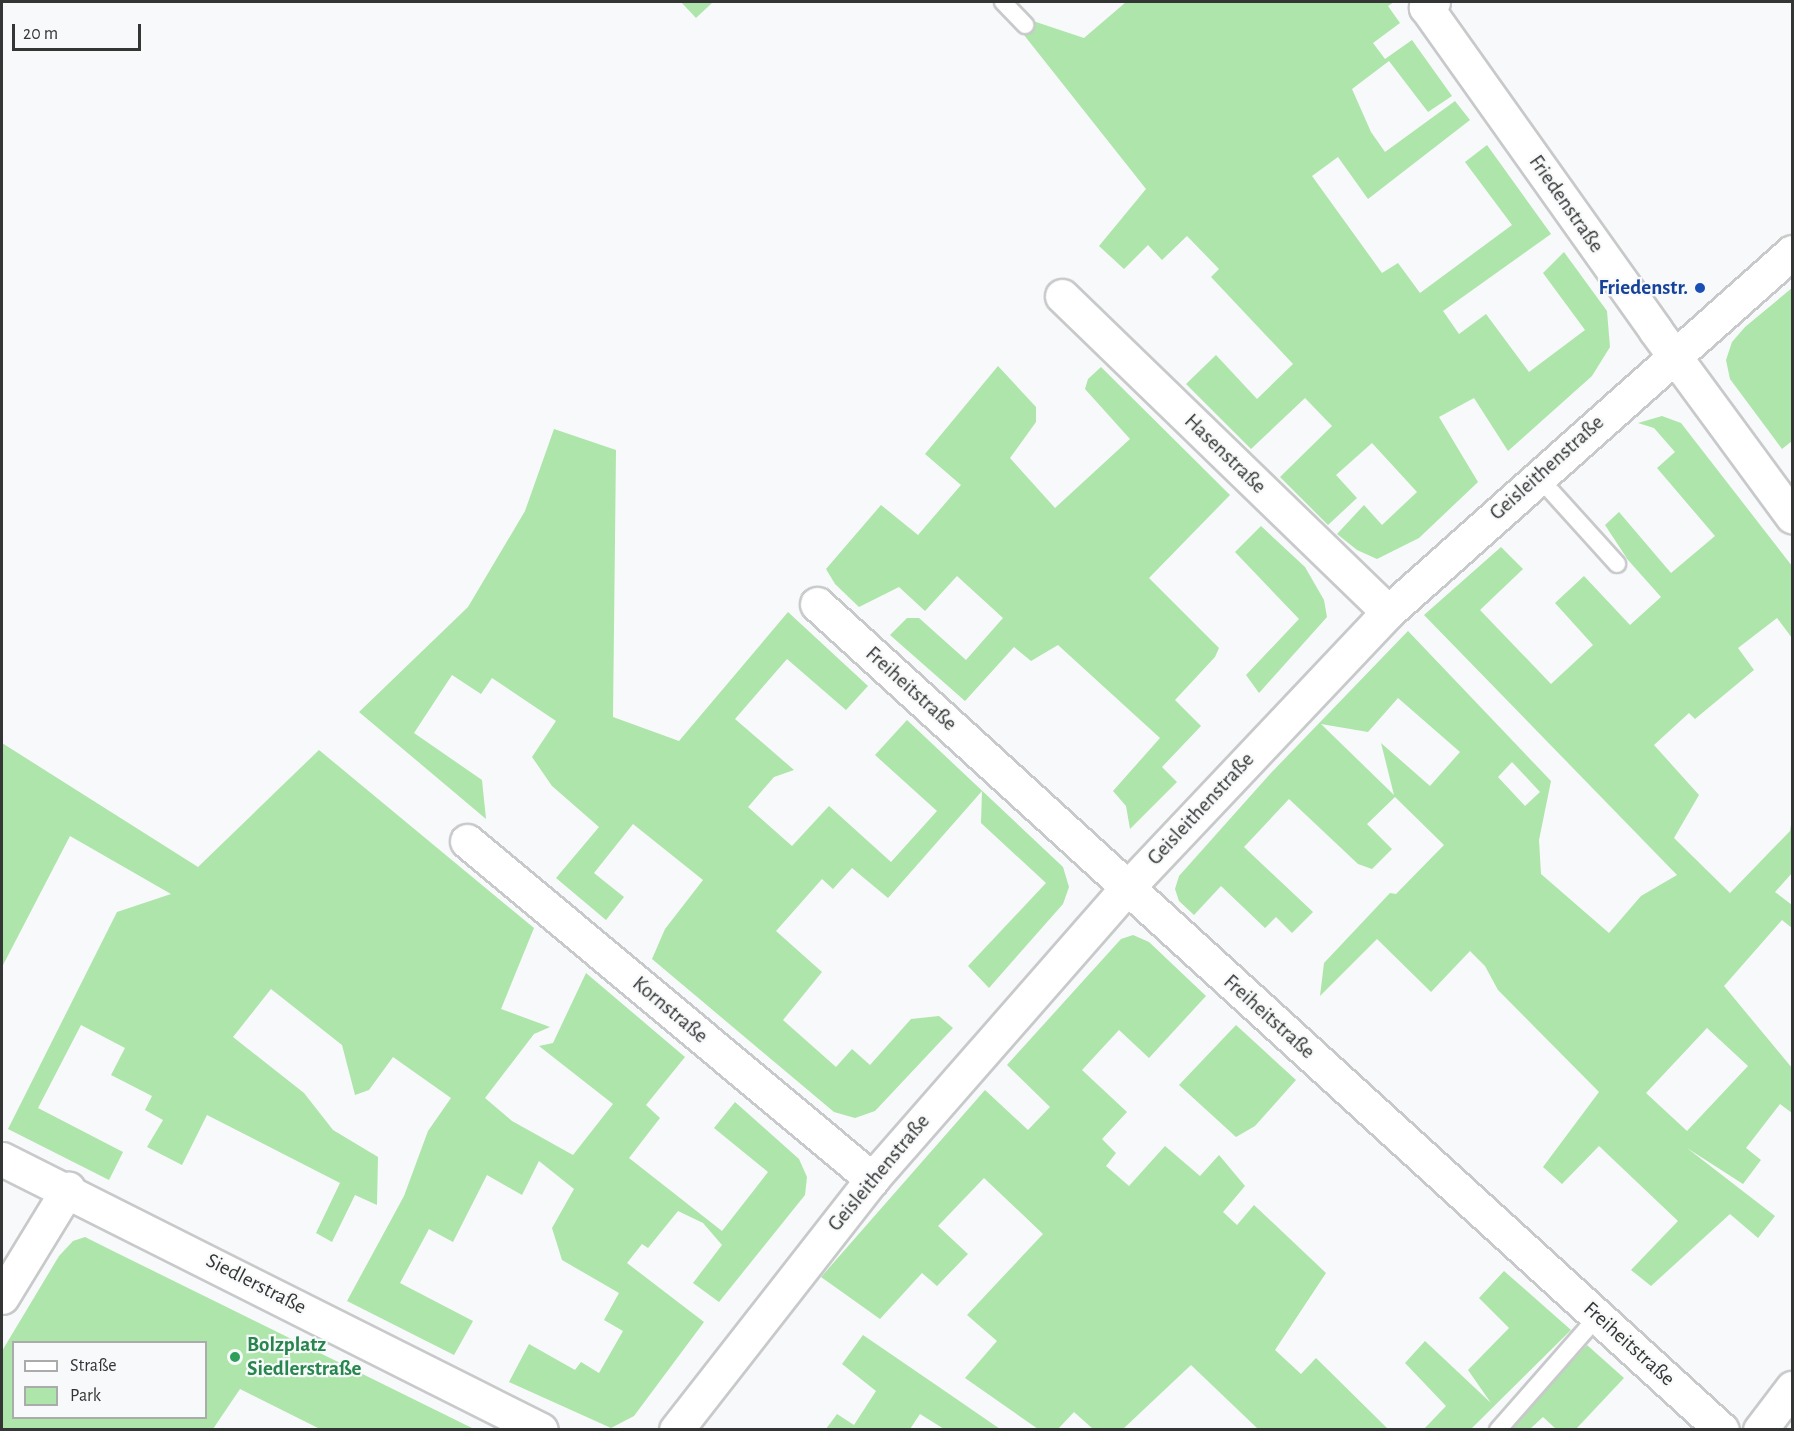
<!DOCTYPE html>
<html>
<head>
<meta charset="utf-8">
<style>
  body { margin:0 }
  #map { position:relative; width:1794px; height:1431px; overflow:hidden; background:#f8f9fa; font-family:"Alegreya Sans",sans-serif }
  div>[style] { position:absolute }
  .green>* { inset:0; background:#ade5aa }
  .roads { filter:drop-shadow(2px 0 #c8c9ca) drop-shadow(-2px 0 #c8c9ca) drop-shadow(0 2px #c8c9ca) drop-shadow(0 -2px #c8c9ca) }
  .service>* { height:16px; margin:-8px; padding:0 8px; transform-origin:8px; border-radius:8px; background:#fff }
  .minor>* { height:33px; margin:-16.5px; padding:0 16.5px; transform-origin:16.5px; border-radius:16.5px; background:#fff }
  .dots>* { width:16px; height:16px; translate:-50% -50%; box-sizing:border-box; border:3px solid #f8f9fa; border-radius:50% }
  span { translate:-50% -50%; white-space:nowrap; text-align:center; line-height:1.15; -webkit-text-stroke:4.5px #f8f9fa; paint-order:stroke }
  .street-label { font-size:21px; color:#343535 }
  .transit-label { font-size:21px; color:#164399; font-weight:700 }
  .right { translate:-100% -50%; text-align:right }
  .leisure-label { font-size:21px; color:#27864d; font-weight:700 }
  .left { translate:0 -50%; text-align:left }
  .frame { position:absolute; inset:0; border:3px solid #343535; pointer-events:none }
  .legend { position:absolute; left:12px; top:1341px; width:195px; height:78px; box-sizing:border-box; background:#f8f9fa; border:2px solid #aaabab; margin:0; padding:8px 10px; list-style:none; font-size:18px; color:#343535 }
  .legend li { display:flex; align-items:center; gap:12px; height:30px }
  .legend b { width:30px; border:2px solid #aaabab }
  .scale { position:absolute; left:12px; top:24px; width:129px; height:27px; box-sizing:border-box; border:3px solid #343535; border-top:0; padding-left:8px; font-size:18px; line-height:21px; white-space:nowrap; color:#343535; -webkit-text-stroke:4px #f8f9fa; paint-order:stroke }
</style>
</head>
<body>
<div id="map">
  <div class="green">
    <i style="clip-path:polygon(681px 2px,713px 2px,696px 18px)"></i>
    <i style="clip-path:polygon(1126px 2px,1394px 2px,1388px 6px,1400px 23px,1373px 43px,1385px 59px,1412px 40px,1452px 96px,1428px 112px,1389px 61px,1352px 89px,1371px 132px,1385px 152px,1455px 101px,1470px 120px,1368px 199px,1338px 157px,1312px 176px,1382px 273px,1398px 263px,1420px 293px,1512px 225px,1465px 162px,1487px 145px,1551px 234px,1443px 311px,1459px 334px,1486px 314px,1529px 372px,1585px 330px,1543px 273px,1564px 252px,1607px 311px,1610px 347px,1592px 376px,1508px 451px,1474px 398px,1439px 417px,1478px 482px,1419px 538px,1377px 559px,1357px 550px,1337px 534px,1364px 505px,1382px 525px,1417px 492px,1372px 443px,1336px 475px,1357px 498px,1328px 525px,1280px 477px,1332px 426px,1305px 398px,1251px 449px,1186px 384px,1216px 355px,1257px 399px,1293px 364px,1211px 277px,1219px 269px,1187px 236px,1162px 260px,1148px 245px,1124px 269px,1099px 246px,1146px 189px,1020px 30px,1030px 20px,1084px 38px)"></i>
    <i style="clip-path:polygon(1792px 288px,1792px 441px,1782px 449px,1730px 379px,1726px 360px,1732px 342px,1745px 327px)"></i>
    <i style="clip-path:polygon(998px 366px,1036px 407px,1036px 422px,1010px 458px,1055px 508px,1130px 439px,1085px 389px,1088px 379px,1101px 367px,1230px 495px,1149px 578px,1219px 648px,1215px 657px,1175px 700px,1201px 726px,1162px 767px,1177px 782px,1130px 829px,1126px 806px,1113px 791px,1160px 738px,1058px 645px,1031px 661px,1014px 647px,965px 701px,890px 635px,907px 618px,919px 618px,966px 660px,1003px 618px,957px 576px,925px 611px,899px 587px,859px 607px,835px 584px,826px 569px,881px 505px,918px 535px,961px 485px,925px 454px)"></i>
    <i style="clip-path:polygon(evenodd,1662px 416px,1681px 423px,1792px 566px,1792px 638px,1777px 618px,1738px 648px,1754px 670px,1695px 719px,1689px 713px,1654px 745px,1699px 795px,1674px 838px,1730px 893px,1790px 831px,1792px 818px,1792px 873px,1775px 892px,1792px 905px,1792px 928px,1782px 920px,1724px 986px,1792px 1068px,1792px 1113px,1780px 1104px,1746px 1148px,1761px 1160px,1743px 1184px,1687px 1148px,1775px 1216px,1758px 1238px,1730px 1214px,1651px 1286px,1631px 1270px,1678px 1221px,1599px 1146px,1562px 1184px,1543px 1167px,1599px 1092px,1498px 990px,1485px 966px,1470px 951px,1431px 992px,1377px 939px,1320px 996px,1324px 963px,1390px 893px,1396px 894px,1444px 845px,1395px 797px,1367px 824px,1392px 849px,1372px 869px,1358px 864px,1289px 799px,1244px 847px,1313px 912px,1292px 933px,1276px 917px,1265px 928px,1221px 886px,1194px 915px,1179px 901px,1175px 889px,1179px 876px,1270px 774px,1408px 631px,1551px 781px,1539px 840px,1541px 874px,1609px 933px,1641px 896px,1677px 875px,1424px 615px,1501px 547px,1523px 569px,1480px 610px,1551px 684px,1593px 645px,1555px 603px,1584px 576px,1630px 625px,1661px 597px,1628px 560px,1605px 525px,1619px 512px,1671px 573px,1715px 536px,1657px 468px,1675px 452px,1654px 428px,1638px 423px,1662px 416px,1398px 698px,1460px 752px,1430px 786px,1381px 743px,1394px 795px,1321px 724px,1368px 732px,1398px 698px,1662px 416px,1512px 762px,1540px 792px,1525px 806px,1498px 777px,1512px 762px,1662px 416px,1707px 1028px,1748px 1066px,1687px 1131px,1646px 1093px,1707px 1028px)"></i>
    <i style="clip-path:polygon(554px 429px,616px 450px,613px 717px,679px 741px,788px 612px,868px 686px,846px 710px,787px 659px,735px 719px,794px 770px,774px 777px,748px 807px,792px 846px,829px 806px,891px 862px,937px 811px,875px 755px,907px 720px,1063px 867px,1069px 887px,1063px 904px,989px 988px,968px 966px,1046px 883px,981px 823px,982px 791px,888px 898px,852px 868px,833px 889px,822px 879px,776px 931px,822px 972px,783px 1020px,836px 1067px,852px 1049px,870px 1065px,911px 1019px,939px 1016px,953px 1028px,875px 1111px,855px 1118px,834px 1112px,652px 959px,665px 929px,703px 880px,633px 824px,594px 873px,624px 897px,606px 920px,556px 878px,599px 827px,552px 786px,532px 757px,556px 721px,492px 678px,481px 694px,452px 675px,414px 733px,482px 780px,486px 819px,359px 712px,468px 607px,525px 511px)"></i>
    <i style="clip-path:polygon(1261px 526px,1305px 567px,1324px 600px,1327px 617px,1259px 693px,1246px 675px,1299px 619px,1235px 552px)"></i>
    <i style="clip-path:polygon(2px 743px,198px 867px,319px 750px,534px 928px,501px 1009px,550px 1027px,534px 1034px,485px 1098px,512px 1121px,573px 1155px,613px 1104px,539px 1046px,553px 1043px,586px 973px,685px 1057px,646px 1105px,660px 1118px,629px 1158px,722px 1231px,768px 1172px,714px 1128px,735px 1102px,799px 1159px,807px 1177px,805px 1195px,719px 1302px,693px 1283px,722px 1245px,703px 1223px,678px 1211px,648px 1248px,642px 1244px,627px 1263px,704px 1322px,634px 1416px,611px 1428px,509px 1382px,529px 1344px,575px 1370px,581px 1362px,599px 1373px,623px 1331px,604px 1320px,619px 1293px,562px 1260px,552px 1228px,574px 1189px,539px 1161px,522px 1195px,487px 1175px,453px 1242px,429px 1229px,400px 1283px,473px 1321px,454px 1355px,347px 1301px,404px 1196px,428px 1131px,451px 1098px,393px 1057px,369px 1090px,355px 1095px,342px 1045px,271px 989px,233px 1037px,304px 1093px,333px 1130px,378px 1157px,377px 1205px,355px 1195px,332px 1242px,316px 1233px,340px 1183px,207px 1115px,182px 1165px,147px 1147px,163px 1120px,145px 1110px,152px 1096px,111px 1075px,125px 1048px,81px 1025px,38px 1108px,123px 1152px,109px 1180px,8px 1129px,117px 912px,171px 894px,70px 836px,2px 967px)"></i>
    <i style="clip-path:polygon(1133px 935px,1149px 942px,1206px 996px,1149px 1058px,1119px 1030px,1082px 1070px,1127px 1112px,1102px 1139px,1116px 1153px,1106px 1166px,1129px 1186px,1165px 1146px,1200px 1176px,1219px 1155px,1245px 1186px,1223px 1212px,1237px 1225px,1254px 1205px,1326px 1273px,1275px 1350px,1301px 1374px,1316px 1358px,1388px 1429px,1258px 1429px,1191px 1365px,1123px 1429px,1093px 1429px,1074px 1412px,1058px 1429px,1038px 1429px,965px 1378px,997px 1341px,967px 1315px,1043px 1234px,984px 1178px,938px 1226px,968px 1254px,937px 1286px,922px 1273px,880px 1319px,821px 1277px,985px 1090px,1028px 1130px,1050px 1107px,1007px 1065px,1121px 939px)"></i>
    <i style="clip-path:polygon(1236px 1025px,1296px 1080px,1255px 1126px,1236px 1137px,1179px 1085px)"></i>
    <i style="clip-path:polygon(evenodd,85px 1237px,113px 1251px,474px 1429px,320px 1429px,240px 1389px,213px 1429px,2px 1429px,2px 1351px,59px 1256px,73px 1241px,85px 1237px,14px 1342px,206px 1342px,206px 1418px,14px 1418px,14px 1342px)"></i>
    <i style="clip-path:polygon(1504px 1271px,1571px 1330px,1471px 1429px,1424px 1429px,1446px 1406px,1405px 1363px,1425px 1341px,1491px 1403px,1468px 1370px,1509px 1328px,1479px 1298px)"></i>
    <i style="clip-path:polygon(863px 1335px,939px 1387px,1000px 1429px,944px 1429px,920px 1414px,910px 1429px,826px 1429px,837px 1414px,854px 1425px,876px 1391px,842px 1364px)"></i>
    <i style="clip-path:polygon(1587px 1345px,1624px 1378px,1576px 1429px,1556px 1429px,1543px 1417px,1530px 1429px,1508px 1430px)"></i>
  </div>
  <div class="roads">
    <div class="service">
      <i style="left:1003px;top:2px;width:32px;rotate:46deg"></i>
      <i style="left:1552px;top:492px;width:97px;rotate:47.9deg"></i>
      <i style="left:1498px;top:1430px;width:152px;rotate:-48.7deg"></i>
    </div>
    <div class="minor">
      <i style="left:1433px;top:2px;width:9px;rotate:144deg"></i>
      <i style="left:1426px;top:7px;width:397px;rotate:54.6deg"></i>
      <i style="left:1656px;top:331px;width:230px;rotate:53.7deg"></i>
      <i style="left:1062px;top:296px;width:454px;rotate:44.1deg"></i>
      <i style="left:817px;top:604px;width:1225px;rotate:42.39deg"></i>
      <i style="left:467px;top:841px;width:528px;rotate:39.85deg"></i>
      <i style="left:2px;top:1159px;width:603px;rotate:26.69deg"></i>
      <i style="left:2px;top:1297px;width:127px;rotate:-58.6deg"></i>
      <i style="left:676px;top:1430px;width:318px;rotate:-52deg"></i>
      <i style="left:872px;top:1179px;width:388px;rotate:-48.8deg"></i>
      <i style="left:1128px;top:887px;width:378px;rotate:-46.6deg"></i>
      <i style="left:1388px;top:612px;width:541px;rotate:-41.7deg"></i>
      <i style="left:1760px;top:1430px;width:53px;rotate:-52.7deg"></i>
    </div>
  </div>
  <div class="dots">
    <i style="left:1700px;top:288px;background:#1a4fb4"></i>
    <i style="left:235px;top:1357px;background:#2e9e5b"></i>
  </div>
  <div class="street-label">
    <span style="left:1566px;top:204px;rotate:55deg">Friedenstraße</span>
    <span style="left:1225px;top:454px;rotate:44deg">Hasenstraße</span>
    <span style="left:1547px;top:468px;rotate:-42deg">Geisleithenstraße</span>
    <span style="left:911px;top:689px;rotate:42deg">Freiheitstraße</span>
    <span style="left:1201px;top:809px;rotate:-47deg">Geisleithenstraße</span>
    <span style="left:670px;top:1010px;rotate:40deg">Kornstraße</span>
    <span style="left:1269px;top:1017px;rotate:42deg">Freiheitstraße</span>
    <span style="left:879px;top:1173px;rotate:-50deg">Geisleithenstraße</span>
    <span style="left:256px;top:1284px;rotate:27deg">Siedlerstraße</span>
    <span style="left:1629px;top:1344px;rotate:42deg">Freiheitstraße</span>
  </div>
  <div class="transit-label">
    <span class="right" style="left:1688px;top:288px">Friedenstr.</span>
  </div>
  <div class="leisure-label">
    <span class="left" style="left:247px;top:1357px">Bolzplatz<br>Siedlerstraße</span>
  </div>
  <div class="frame"></div>
  <ul class="legend">
  <li><b style="height:8px;background:#fff"></b>Straße</li>
  <li><b style="height:16px;background:#ade5aa"></b>Park</li>
  </ul>
  <div class="scale">20 m</div>
</div>
</body>
</html>
